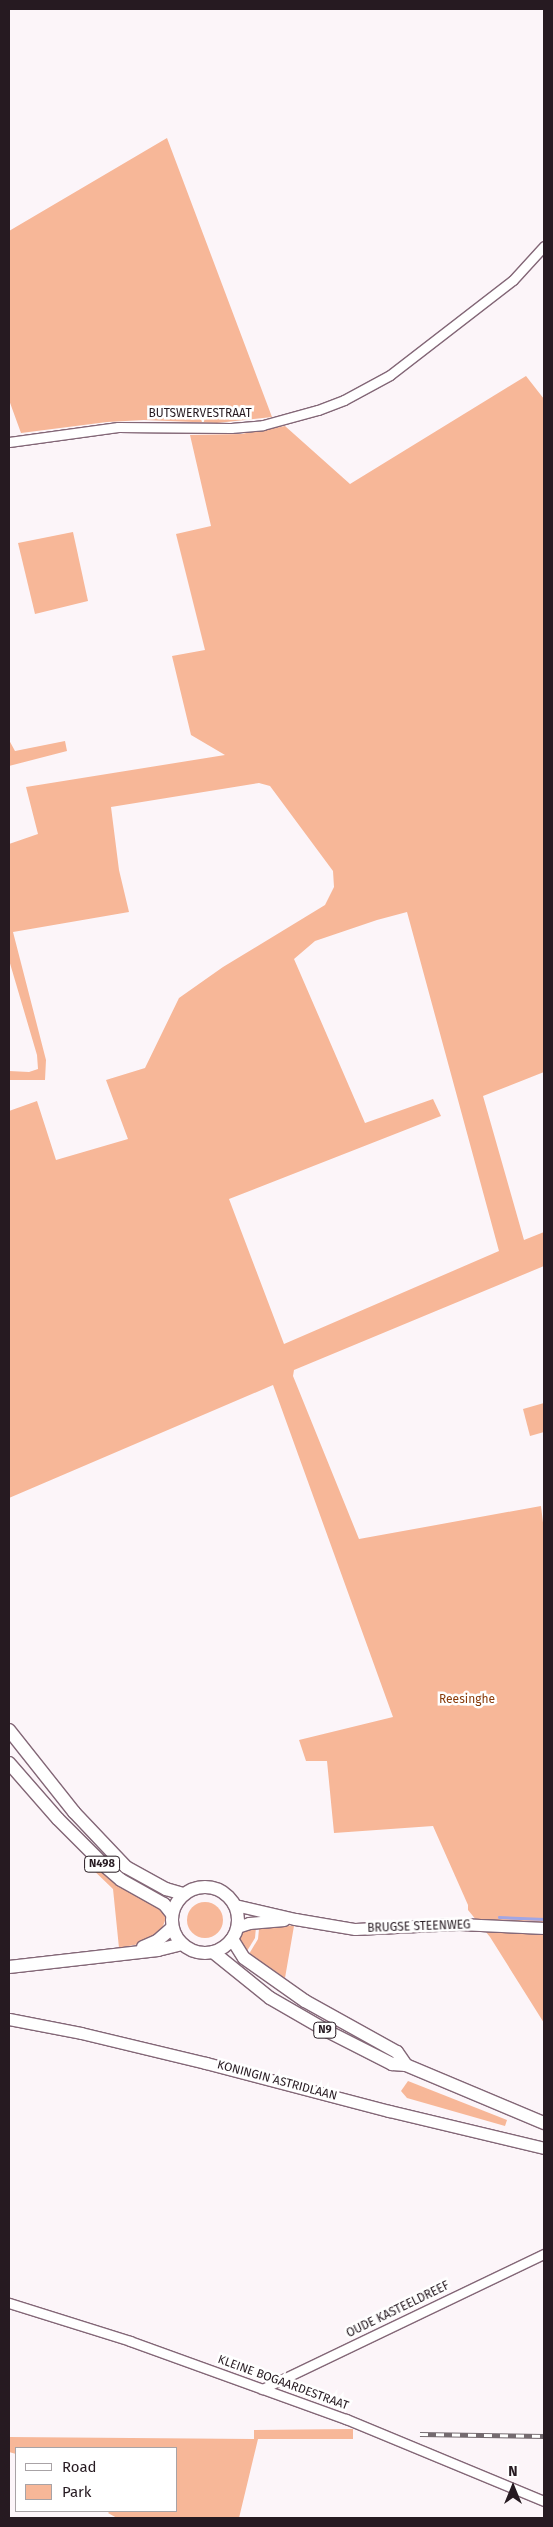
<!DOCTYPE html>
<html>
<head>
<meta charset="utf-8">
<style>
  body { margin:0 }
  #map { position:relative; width:553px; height:2527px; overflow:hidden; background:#fcf5f9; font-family:"Fira Sans",sans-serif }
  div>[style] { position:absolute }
  .green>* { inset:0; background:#f7b798 }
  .round { border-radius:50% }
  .stream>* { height:2.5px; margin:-1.25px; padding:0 1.25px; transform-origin:1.25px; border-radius:1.25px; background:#a1a6e4 }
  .roads { filter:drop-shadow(1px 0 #836777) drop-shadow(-1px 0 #836777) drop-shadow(0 1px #836777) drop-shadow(0 -1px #836777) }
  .street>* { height:9px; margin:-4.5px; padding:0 4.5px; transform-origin:4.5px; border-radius:4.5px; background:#fff }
  .secondary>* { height:11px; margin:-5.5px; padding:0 5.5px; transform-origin:5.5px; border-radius:5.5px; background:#fff }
  .primary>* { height:12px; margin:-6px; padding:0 6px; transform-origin:6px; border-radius:6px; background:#fff }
  .primary>.ring { margin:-6px; padding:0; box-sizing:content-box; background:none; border:12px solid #fff; border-radius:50% }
  .rail>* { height:4.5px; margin-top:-2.25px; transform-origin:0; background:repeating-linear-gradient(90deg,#fff 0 8px,#746a6f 0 16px); box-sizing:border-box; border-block:1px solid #746a6f }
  span { translate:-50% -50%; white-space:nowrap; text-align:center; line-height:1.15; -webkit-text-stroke:5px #fff; paint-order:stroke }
  .shield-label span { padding:1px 4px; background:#fff; border:1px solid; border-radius:4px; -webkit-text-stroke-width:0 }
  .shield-label { font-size:11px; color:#261a21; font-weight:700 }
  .street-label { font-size:12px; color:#261a21 }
  .park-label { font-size:12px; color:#893c0b }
  .frame { position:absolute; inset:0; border:10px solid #261a21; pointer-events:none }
  .legend { position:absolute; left:15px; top:2447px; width:162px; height:65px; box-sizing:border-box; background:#fff; border:1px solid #a8a3a6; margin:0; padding:6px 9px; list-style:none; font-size:15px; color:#261a21 }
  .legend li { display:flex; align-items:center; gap:10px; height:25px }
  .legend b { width:25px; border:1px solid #a8a3a6 }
  .north { position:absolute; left:488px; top:2462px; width:50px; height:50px; -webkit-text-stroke:4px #fff; paint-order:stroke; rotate:0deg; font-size:14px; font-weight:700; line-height:20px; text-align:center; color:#261a21 }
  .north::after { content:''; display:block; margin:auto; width:18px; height:22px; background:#261a21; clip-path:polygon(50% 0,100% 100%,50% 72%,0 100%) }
</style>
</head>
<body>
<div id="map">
  <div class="green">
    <i style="clip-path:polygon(167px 138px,272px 417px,217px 423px,144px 420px,107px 422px,21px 433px,9px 400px,9px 231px)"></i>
    <i style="clip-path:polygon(evenodd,526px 376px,544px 399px,544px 1072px,483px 1096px,524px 1240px,544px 1232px,544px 1266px,294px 1370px,293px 1376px,359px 1539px,541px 1506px,544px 1531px,544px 2023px,490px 1937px,468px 1910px,468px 1905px,433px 1826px,334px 1833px,327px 1761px,306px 1761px,299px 1740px,393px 1717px,273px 1385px,9px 1498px,9px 1111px,37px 1101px,56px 1160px,128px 1139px,106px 1080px,145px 1068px,179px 998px,223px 967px,325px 905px,334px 887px,333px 871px,270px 786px,259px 783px,111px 807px,119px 870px,129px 912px,13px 932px,46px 1060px,45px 1080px,9px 1080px,9px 1071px,29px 1072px,38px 1069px,37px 1055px,9px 960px,9px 844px,38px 834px,26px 787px,225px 755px,191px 735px,172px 656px,205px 650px,176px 534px,211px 526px,190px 435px,241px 434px,285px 426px,350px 484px,526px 376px,407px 912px,499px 1251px,284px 1344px,229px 1199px,441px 1116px,433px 1099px,365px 1123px,294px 959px,315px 941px,377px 920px,407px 912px)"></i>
    <i style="clip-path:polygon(73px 532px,88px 601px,35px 614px,18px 543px)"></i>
    <i style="clip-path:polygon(9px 740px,15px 751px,65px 741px,67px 751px,9px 766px)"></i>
    <i style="clip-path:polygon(544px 1403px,544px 1432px,530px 1436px,523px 1409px)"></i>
    <i style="clip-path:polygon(91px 1860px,156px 1903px,165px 1913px,166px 1918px,160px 1934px,139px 1944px,119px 1948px,113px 1889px,86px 1863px)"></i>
    <i class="round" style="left:187px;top:1902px;width:36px;height:36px"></i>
    <i style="clip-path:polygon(283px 1925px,294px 1926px,285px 1978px,249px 1954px,258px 1939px,259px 1929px)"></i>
    <i style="clip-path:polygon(256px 1927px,255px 1938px,244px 1956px,239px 1939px,240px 1935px,246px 1929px)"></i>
    <i style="clip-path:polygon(408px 2081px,507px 2120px,505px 2126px,407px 2098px,401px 2091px)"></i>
    <i style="clip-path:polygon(353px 2429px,353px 2439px,258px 2439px,239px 2518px,117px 2518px,108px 2513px,110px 2511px,176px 2511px,176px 2448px,16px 2448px,16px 2454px,9px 2452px,9px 2437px,254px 2439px,254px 2430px)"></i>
  </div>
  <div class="stream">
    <i style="left:499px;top:1917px;width:45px;rotate:2.5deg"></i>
  </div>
  <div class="roads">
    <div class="street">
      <i style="left:9px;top:442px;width:110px;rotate:-7.8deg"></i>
      <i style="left:118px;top:427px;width:113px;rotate:0.5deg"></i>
      <i style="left:231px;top:428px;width:32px;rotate:-5deg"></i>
      <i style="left:263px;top:425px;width:57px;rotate:-15.3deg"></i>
      <i style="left:318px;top:410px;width:28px;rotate:-21deg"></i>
      <i style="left:344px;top:400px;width:52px;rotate:-28.5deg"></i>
      <i style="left:390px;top:375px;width:155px;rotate:-37.7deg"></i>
      <i style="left:513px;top:280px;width:46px;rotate:-47.6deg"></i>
      <i style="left:9px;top:2303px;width:127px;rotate:17.4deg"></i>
      <i style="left:130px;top:2341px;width:230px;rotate:19.9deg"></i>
      <i style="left:346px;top:2419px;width:214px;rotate:22.5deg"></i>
      <i style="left:262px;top:2389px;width:313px;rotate:-25.6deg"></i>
    </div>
    <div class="secondary">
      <i style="left:235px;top:1905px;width:62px;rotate:13.1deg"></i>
      <i style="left:295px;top:1919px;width:61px;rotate:9.5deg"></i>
      <i style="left:355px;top:1929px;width:104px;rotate:-2.8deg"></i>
      <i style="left:459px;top:1924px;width:85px;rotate:2.7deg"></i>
      <i style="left:237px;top:1927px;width:13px;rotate:-18deg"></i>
      <i style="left:249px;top:1923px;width:35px;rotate:-5deg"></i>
      <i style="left:9px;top:2019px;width:73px;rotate:11deg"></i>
      <i style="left:81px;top:2033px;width:129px;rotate:13.5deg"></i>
      <i style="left:206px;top:2063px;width:189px;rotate:14.7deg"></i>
      <i style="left:389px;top:2111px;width:159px;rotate:13.4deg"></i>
    </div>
    <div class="primary">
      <i style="left:9px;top:1730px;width:105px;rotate:51.6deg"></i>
      <i style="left:74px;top:1812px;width:76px;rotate:46.6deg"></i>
      <i style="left:126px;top:1867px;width:46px;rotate:28.8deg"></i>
      <i style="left:166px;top:1889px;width:18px;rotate:16deg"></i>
      <i style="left:9px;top:1763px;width:74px;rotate:48.8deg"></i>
      <i style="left:58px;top:1819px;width:69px;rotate:45deg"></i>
      <i style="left:107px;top:1868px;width:18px;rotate:41deg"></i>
      <i style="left:121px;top:1880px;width:49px;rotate:29.2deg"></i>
      <i style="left:164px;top:1904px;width:13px;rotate:51deg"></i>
      <i class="ring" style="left:172px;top:1887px;width:54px;height:54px"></i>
      <i style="left:232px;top:1939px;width:22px;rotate:58deg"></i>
      <i style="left:244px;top:1958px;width:75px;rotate:35.2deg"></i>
      <i style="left:305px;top:2001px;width:105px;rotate:29deg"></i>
      <i style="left:397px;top:2052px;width:16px;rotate:55deg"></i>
      <i style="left:143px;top:1947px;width:15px;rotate:-23deg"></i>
      <i style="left:157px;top:1941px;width:20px;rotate:-41deg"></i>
      <i style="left:213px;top:1952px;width:73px;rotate:38.9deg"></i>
      <i style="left:270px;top:1998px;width:68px;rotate:30deg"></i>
      <i style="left:329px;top:2032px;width:71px;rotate:26.9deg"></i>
      <i style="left:392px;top:2064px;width:14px;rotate:4deg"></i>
      <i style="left:406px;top:2065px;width:150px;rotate:22.8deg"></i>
      <i style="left:9px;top:1967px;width:150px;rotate:-6.5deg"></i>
      <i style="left:158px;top:1950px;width:25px;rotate:-14deg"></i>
    </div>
  </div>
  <div class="rail">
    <i style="left:420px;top:2434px;width:124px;rotate:0.9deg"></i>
  </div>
  <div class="shield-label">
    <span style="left:102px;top:1864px">N498</span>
    <span style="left:325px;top:2030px">N9</span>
  </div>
  <div class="street-label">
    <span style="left:200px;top:414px">BUTSWERVESTRAAT</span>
    <span style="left:419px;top:1927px;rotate:-2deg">BRUGSE STEENWEG</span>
    <span style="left:277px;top:2081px;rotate:15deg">KONINGIN ASTRIDLAAN</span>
    <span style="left:398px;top:2310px;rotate:-26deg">OUDE KASTEELDREEF</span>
    <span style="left:283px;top:2383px;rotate:20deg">KLEINE BOGAARDESTRAAT</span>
  </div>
  <div class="park-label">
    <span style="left:467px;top:1700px">Reesinghe</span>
  </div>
  <div class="frame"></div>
  <ul class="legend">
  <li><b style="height:6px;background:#fff"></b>Road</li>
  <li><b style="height:14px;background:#f7b798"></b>Park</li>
  </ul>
  <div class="north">N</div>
</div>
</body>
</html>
